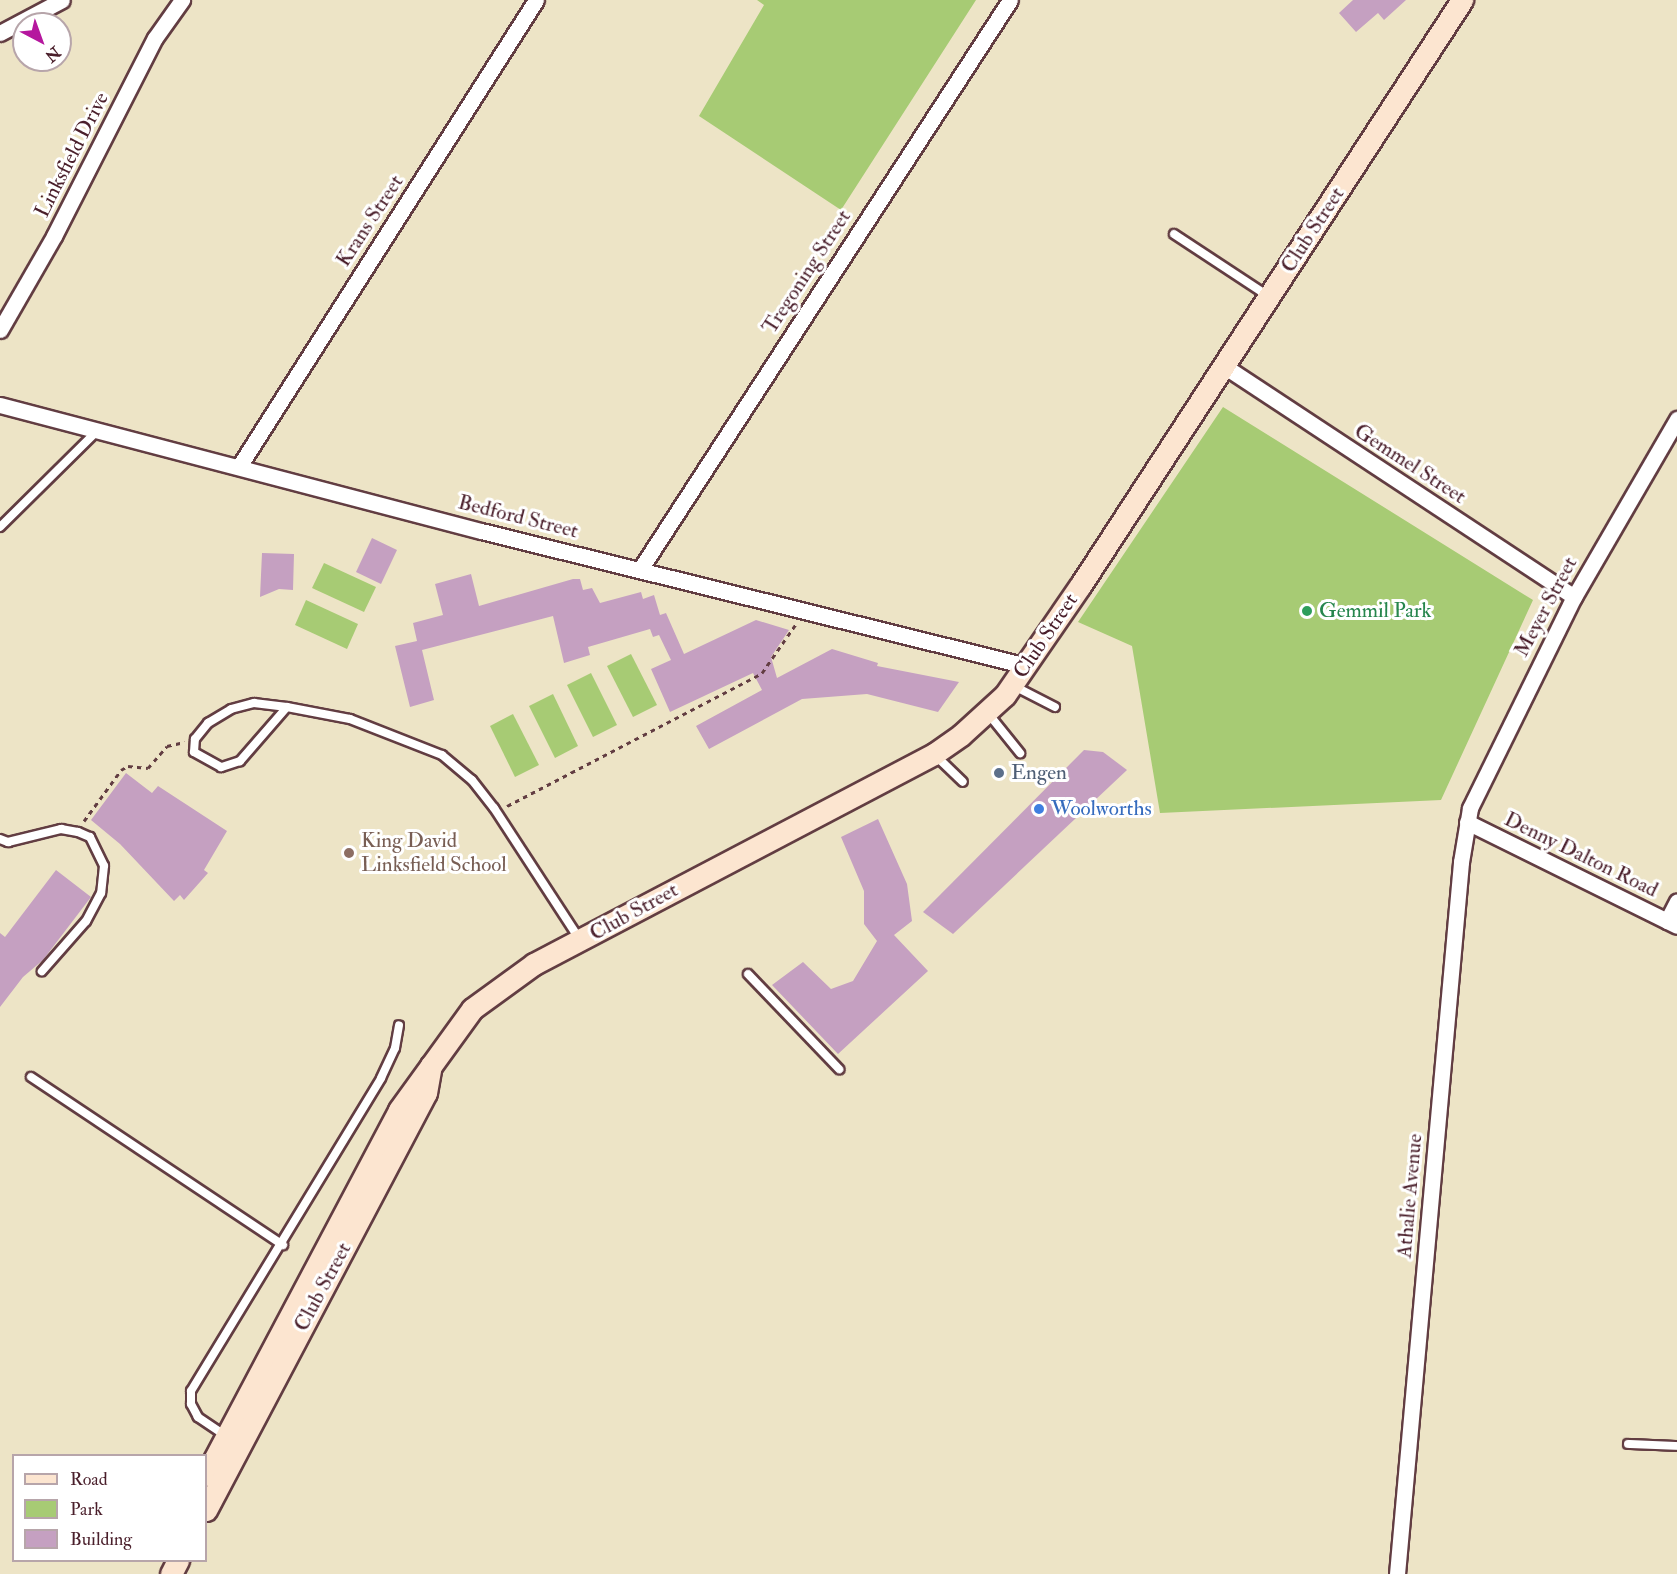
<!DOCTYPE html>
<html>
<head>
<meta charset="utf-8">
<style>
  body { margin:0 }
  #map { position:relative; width:1677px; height:1574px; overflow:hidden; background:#ede4c6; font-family:"IM FELL Double Pica",serif }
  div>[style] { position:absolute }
  .green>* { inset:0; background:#a7cb74 }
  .building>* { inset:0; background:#c5a0c1 }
  .path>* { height:3px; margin-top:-1.5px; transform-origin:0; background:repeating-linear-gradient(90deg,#623d42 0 4.5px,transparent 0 9px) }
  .roads { filter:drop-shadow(2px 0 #623d42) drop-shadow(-2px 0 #623d42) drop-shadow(0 2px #623d42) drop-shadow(0 -2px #623d42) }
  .service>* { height:8px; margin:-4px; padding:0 4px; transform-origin:4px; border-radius:4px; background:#fff }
  .minor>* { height:15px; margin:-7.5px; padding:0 7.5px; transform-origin:7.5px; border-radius:7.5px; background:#fff }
  .secondary>* { height:21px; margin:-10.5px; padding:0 10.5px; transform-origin:10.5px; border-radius:10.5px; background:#fce5d0 }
  .dots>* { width:16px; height:16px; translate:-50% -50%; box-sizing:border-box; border:3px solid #fff; border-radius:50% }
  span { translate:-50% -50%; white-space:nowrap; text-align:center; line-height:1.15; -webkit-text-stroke:6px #fff; paint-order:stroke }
  .street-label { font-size:21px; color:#4a1f2b }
  .leisure-label { font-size:21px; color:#27864d }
  .left { translate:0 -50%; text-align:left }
  .service-label { font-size:21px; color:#4e5e75 }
  .shop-label { font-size:21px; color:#366cbe }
  .education-label { font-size:21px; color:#785e54 }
  .legend { position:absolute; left:12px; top:1454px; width:195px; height:108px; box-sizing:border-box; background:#fff; border:2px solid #b7a5aa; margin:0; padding:8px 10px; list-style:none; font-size:18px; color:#4a1f2b }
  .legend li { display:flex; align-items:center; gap:12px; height:30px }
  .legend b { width:30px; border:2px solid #b7a5aa }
  .north { position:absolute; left:12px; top:12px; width:60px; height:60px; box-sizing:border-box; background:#fff; border:2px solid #b7a5aa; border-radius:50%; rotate:139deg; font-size:16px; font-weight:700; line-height:24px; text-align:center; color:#4a1f2b }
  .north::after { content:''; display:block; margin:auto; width:21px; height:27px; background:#b5179e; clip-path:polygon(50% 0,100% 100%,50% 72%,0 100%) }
</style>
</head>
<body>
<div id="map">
  <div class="green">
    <i style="clip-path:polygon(757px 0,976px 0,841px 210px,699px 116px,764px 5px)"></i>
    <i style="clip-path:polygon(1223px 407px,1533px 600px,1441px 800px,1160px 813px,1132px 646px,1078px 622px)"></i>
    <i style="clip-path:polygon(324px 563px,376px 587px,364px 612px,312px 588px)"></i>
    <i style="clip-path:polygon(306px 600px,358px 624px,347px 649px,295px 625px)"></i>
    <i style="clip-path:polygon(631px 654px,657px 705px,633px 717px,607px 666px)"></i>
    <i style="clip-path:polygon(591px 673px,617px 725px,593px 737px,567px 685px)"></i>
    <i style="clip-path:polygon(553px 694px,578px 746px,555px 758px,529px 706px)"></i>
    <i style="clip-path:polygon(513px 714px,539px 765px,515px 777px,490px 726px)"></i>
  </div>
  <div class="building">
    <i style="clip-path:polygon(1353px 0,1406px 0,1384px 20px,1378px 13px,1356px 32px,1339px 13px)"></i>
    <i style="clip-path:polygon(372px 538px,397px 550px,381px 584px,356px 572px)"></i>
    <i style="clip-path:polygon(262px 553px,294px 554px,293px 590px,279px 589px,260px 597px)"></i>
    <i style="clip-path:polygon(471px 574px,479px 606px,573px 579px,580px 579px,583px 590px,592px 588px,600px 603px,641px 592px,643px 599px,654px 595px,660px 615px,666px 613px,684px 654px,756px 620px,789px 630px,771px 657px,777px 678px,832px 649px,878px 663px,877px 666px,959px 682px,938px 712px,867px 694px,802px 699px,709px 749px,696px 726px,762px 690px,753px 673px,670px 712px,651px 669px,671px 660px,659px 635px,653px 637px,650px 629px,588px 647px,590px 655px,564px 663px,553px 616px,422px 650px,434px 700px,410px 707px,395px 646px,417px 641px,413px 623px,443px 615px,435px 584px)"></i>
    <i style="clip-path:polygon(1084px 750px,1103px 752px,1127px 770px,953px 934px,923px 912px)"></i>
    <i style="clip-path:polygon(126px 773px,152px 793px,158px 786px,227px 831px,204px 870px,208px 873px,184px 900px,180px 895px,174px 901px,120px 844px,91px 820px)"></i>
    <i style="clip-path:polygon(878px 819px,907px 884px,912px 921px,894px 935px,928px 971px,838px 1054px,772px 985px,803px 962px,831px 989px,853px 981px,877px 941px,864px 924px,864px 891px,841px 837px)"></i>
    <i style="clip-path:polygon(56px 870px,91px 897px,43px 960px,23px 977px,0 1007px,0 933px,5px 937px)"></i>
  </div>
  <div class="path">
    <i style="left:507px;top:806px;width:288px;rotate:-27.5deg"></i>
    <i style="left:762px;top:673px;width:60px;rotate:-55.2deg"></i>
    <i style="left:84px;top:821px;width:63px;rotate:-54deg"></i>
    <i style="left:121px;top:770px;width:8px;rotate:-30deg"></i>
    <i style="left:128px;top:766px;width:20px;rotate:6deg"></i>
    <i style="left:148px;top:768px;width:29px;rotate:-49deg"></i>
    <i style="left:167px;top:746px;width:18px;rotate:-13deg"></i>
  </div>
  <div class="roads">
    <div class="service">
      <i style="left:1174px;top:234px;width:113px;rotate:33.4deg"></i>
      <i style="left:0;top:527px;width:136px;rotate:-44.7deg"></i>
      <i style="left:1014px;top:686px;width:46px;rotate:27.1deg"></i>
      <i style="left:287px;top:707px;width:72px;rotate:131deg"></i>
      <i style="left:240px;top:761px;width:20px;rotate:162deg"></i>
      <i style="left:221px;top:767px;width:31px;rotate:-151deg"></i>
      <i style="left:194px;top:752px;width:13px;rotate:-86deg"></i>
      <i style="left:195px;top:739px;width:21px;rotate:-51deg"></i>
      <i style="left:208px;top:723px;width:27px;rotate:-31deg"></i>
      <i style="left:231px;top:709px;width:24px;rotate:-15deg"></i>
      <i style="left:254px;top:703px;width:33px;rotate:7deg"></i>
      <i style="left:287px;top:707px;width:64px;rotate:10.8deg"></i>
      <i style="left:350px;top:719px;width:99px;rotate:21.4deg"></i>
      <i style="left:442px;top:755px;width:39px;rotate:40deg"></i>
      <i style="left:472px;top:780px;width:36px;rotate:52deg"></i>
      <i style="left:494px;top:808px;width:158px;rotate:56.9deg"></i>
      <i style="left:987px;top:712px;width:53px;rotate:51.2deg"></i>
      <i style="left:936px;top:756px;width:37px;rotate:44deg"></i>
      <i style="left:0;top:839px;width:9px;rotate:21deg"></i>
      <i style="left:8px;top:842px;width:55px;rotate:-13.8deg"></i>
      <i style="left:61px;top:829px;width:17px;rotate:10deg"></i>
      <i style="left:78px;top:832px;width:13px;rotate:23deg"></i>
      <i style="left:90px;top:837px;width:32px;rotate:64deg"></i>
      <i style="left:104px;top:866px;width:27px;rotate:96deg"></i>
      <i style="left:101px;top:893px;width:32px;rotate:118deg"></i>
      <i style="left:86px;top:921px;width:67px;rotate:131.3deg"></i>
      <i style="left:748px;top:974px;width:132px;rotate:46.2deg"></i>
      <i style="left:31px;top:1077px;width:303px;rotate:33.7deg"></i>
      <i style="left:226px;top:1436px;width:34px;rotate:-146deg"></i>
      <i style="left:198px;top:1417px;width:15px;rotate:-118deg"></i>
      <i style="left:191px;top:1404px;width:13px;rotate:-90deg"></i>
      <i style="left:191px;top:1391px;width:366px;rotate:-58.7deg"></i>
      <i style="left:381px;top:1078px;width:33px;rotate:-65deg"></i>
      <i style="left:395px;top:1048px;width:23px;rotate:-80deg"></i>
      <i style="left:1628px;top:1444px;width:49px;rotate:2.3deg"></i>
    </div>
    <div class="minor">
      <i style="left:0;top:33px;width:70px;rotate:-28deg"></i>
      <i style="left:0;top:330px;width:108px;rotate:-60.1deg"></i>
      <i style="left:54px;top:236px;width:222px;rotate:-63deg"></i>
      <i style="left:155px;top:38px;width:47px;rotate:-54.6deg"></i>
      <i style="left:1224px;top:366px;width:419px;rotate:33.4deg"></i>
      <i style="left:0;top:405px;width:497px;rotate:14.7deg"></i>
      <i style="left:481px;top:531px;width:562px;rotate:13.89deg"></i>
      <i style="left:240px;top:465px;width:551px;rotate:-57.52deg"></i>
      <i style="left:641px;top:568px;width:677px;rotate:-56.99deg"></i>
      <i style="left:1467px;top:822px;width:234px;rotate:26.3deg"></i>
      <i style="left:1667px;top:921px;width:22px;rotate:-63deg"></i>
      <i style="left:1397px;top:1574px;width:715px;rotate:-84.86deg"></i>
      <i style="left:1461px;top:862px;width:55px;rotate:-80.5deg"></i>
      <i style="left:1470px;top:808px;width:235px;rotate:-63.8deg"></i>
      <i style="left:1574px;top:597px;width:206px;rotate:-59.9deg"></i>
    </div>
    <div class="secondary">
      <i style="left:206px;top:1475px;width:413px;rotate:-62.1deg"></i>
      <i style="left:399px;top:1110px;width:125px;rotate:-54.1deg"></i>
      <i style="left:472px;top:1009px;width:77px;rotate:-36deg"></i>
      <i style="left:534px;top:964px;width:452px;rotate:-27.7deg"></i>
      <i style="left:934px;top:754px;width:33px;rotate:-35deg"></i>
      <i style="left:961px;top:735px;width:59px;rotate:-42.3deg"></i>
      <i style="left:1005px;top:695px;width:132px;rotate:-55.5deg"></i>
      <i style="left:1080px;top:586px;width:700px;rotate:-56.9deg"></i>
      <i style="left:206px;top:1510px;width:471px;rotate:-62.2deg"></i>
      <i style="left:426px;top:1093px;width:28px;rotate:-80deg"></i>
      <i style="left:171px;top:1574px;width:16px;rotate:-63deg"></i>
    </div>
  </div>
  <div class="dots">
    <i style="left:1307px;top:611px;background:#2e9e5b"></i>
    <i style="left:999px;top:773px;background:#5c6f8a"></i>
    <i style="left:1039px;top:809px;background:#3f7fe0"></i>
    <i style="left:349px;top:853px;background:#8d6e63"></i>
  </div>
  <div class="street-label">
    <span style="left:72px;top:155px;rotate:-63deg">Linksfield Drive</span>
    <span style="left:370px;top:221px;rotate:-57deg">Krans Street</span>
    <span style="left:1313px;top:230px;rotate:-57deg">Club Street</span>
    <span style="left:807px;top:272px;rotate:-57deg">Tregoning Street</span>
    <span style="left:1410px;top:464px;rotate:33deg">Gemmel Street</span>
    <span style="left:518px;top:517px;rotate:14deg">Bedford Street</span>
    <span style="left:1546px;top:607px;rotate:-62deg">Meyer Street</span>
    <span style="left:1046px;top:636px;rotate:-56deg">Club Street</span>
    <span style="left:1581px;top:855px;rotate:26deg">Denny Dalton Road</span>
    <span style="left:634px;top:912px;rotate:-29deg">Club Street</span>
    <span style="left:1410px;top:1196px;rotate:-85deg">Athalie Avenue</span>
    <span style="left:323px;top:1287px;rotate:-62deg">Club Street</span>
  </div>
  <div class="leisure-label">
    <span class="left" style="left:1319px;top:611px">Gemmil Park</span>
  </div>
  <div class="service-label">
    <span class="left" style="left:1011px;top:773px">Engen</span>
  </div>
  <div class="shop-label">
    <span class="left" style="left:1051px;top:809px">Woolworths</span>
  </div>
  <div class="education-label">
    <span class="left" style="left:361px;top:853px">King David<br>Linksfield School</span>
  </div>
  <ul class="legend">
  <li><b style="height:8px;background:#fce5d0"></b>Road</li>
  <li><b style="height:16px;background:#a7cb74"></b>Park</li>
  <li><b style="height:16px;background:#c5a0c1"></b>Building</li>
  </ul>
  <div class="north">N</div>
</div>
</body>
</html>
